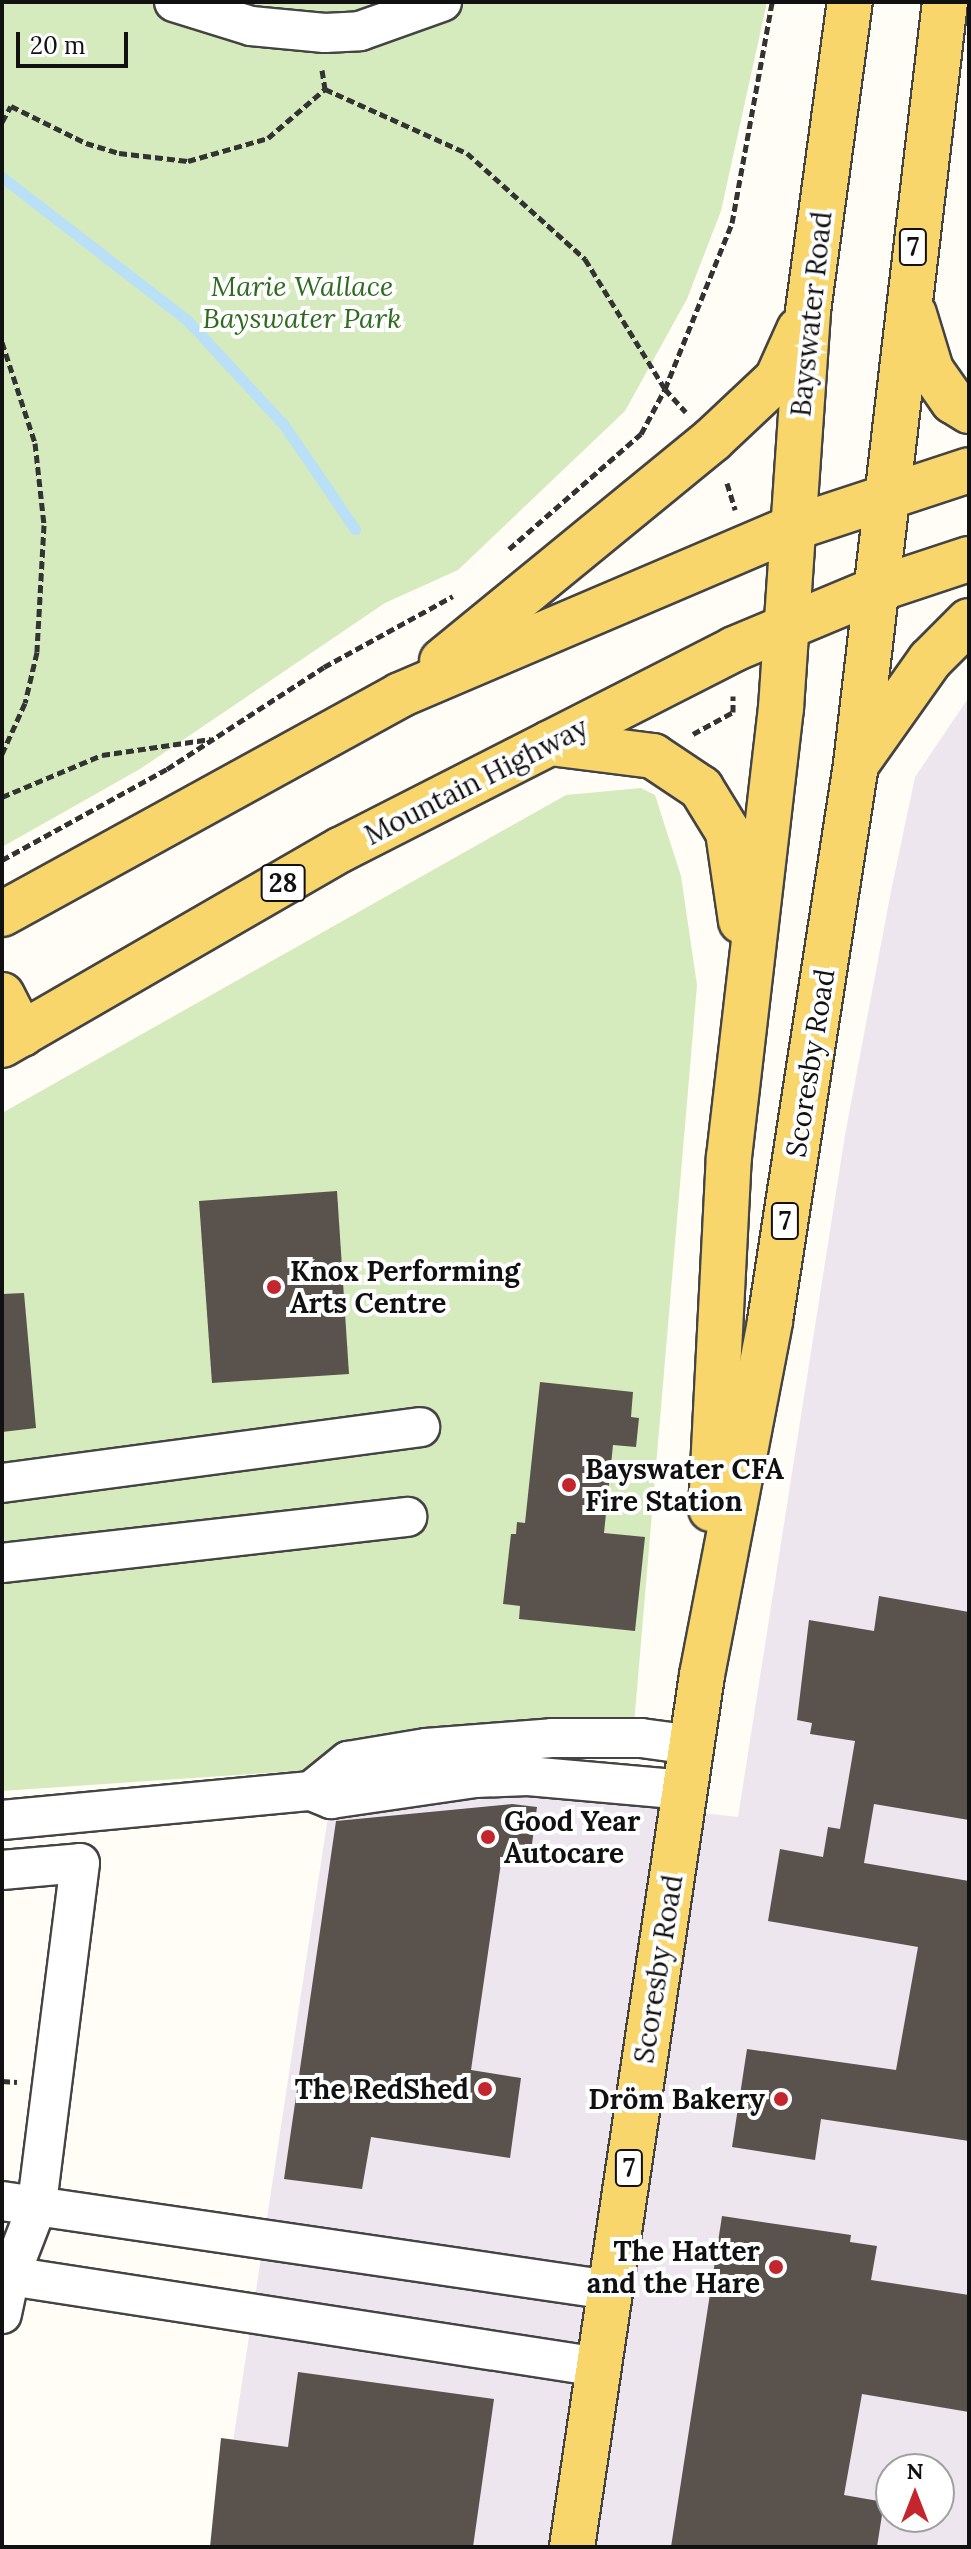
<!DOCTYPE html>
<html>
<head>
<meta charset="utf-8">
<style>
  body { margin:0 }
  #map { position:relative; width:971px; height:2549px; overflow:hidden; background:#fffdf5; font-family:Lora,serif }
  div>[style] { position:absolute }
  .industrial>* { inset:0; background:#eee6ef }
  .green>* { inset:0; background:#d5ebbd }
  .stream>* { height:11px; margin:-5.5px; padding:0 5.5px; transform-origin:5.5px; border-radius:5.5px; background:#b9e0f7 }
  .building>* { inset:0; background:#5a524d }
  .path>* { height:5px; margin-top:-2.5px; transform-origin:0; background:repeating-linear-gradient(90deg,#333 0 8px,transparent 0 12px) }
  .roads { filter:drop-shadow(2px 0 #444) drop-shadow(-2px 0 #444) drop-shadow(0 2px #444) drop-shadow(0 -2px #444) }
  .minor>* { height:38px; margin:-19px; padding:0 19px; transform-origin:19px; border-radius:19px; background:#fff }
  .major>* { height:44px; margin:-22px; padding:0 22px; transform-origin:22px; border-radius:22px; background:#f9d66b }
  .dots>* { width:22px; height:22px; translate:-50% -50%; box-sizing:border-box; border:4px solid #fff; border-radius:50% }
  span { translate:-50% -50%; white-space:nowrap; text-align:center; line-height:1.15; -webkit-text-stroke:8px #fff; paint-order:stroke }
  .shield-label span { padding:2px 6px; background:#fff; border:2px solid; border-radius:6px; -webkit-text-stroke-width:0 }
  .shield-label { font-size:26px; color:#111; font-weight:700 }
  .park-label { font-size:28px; color:#2f6b1f; font-style:italic }
  .street-label { font-size:28px; color:#111 }
  .poi-label { font-size:28px; color:#111; font-weight:700 }
  .left { translate:0 -50%; text-align:left }
  .right { translate:-100% -50%; text-align:right }
  .frame { position:absolute; inset:0; border:4px solid #111; pointer-events:none }
  .north { position:absolute; left:875px; top:2453px; width:80px; height:80px; box-sizing:border-box; background:#fff; border:2px solid #a0a0a0; border-radius:50%; rotate:0deg; font-size:22px; font-weight:700; line-height:32px; text-align:center; color:#111 }
  .north::after { content:''; display:block; margin:auto; width:28px; height:36px; background:#c4262e; clip-path:polygon(50% 0,100% 100%,50% 72%,0 100%) }
  .scale { position:absolute; left:16px; top:32px; width:112px; height:36px; box-sizing:border-box; border:4px solid #111; border-top:0; padding-left:10px; font-size:24px; line-height:28px; white-space:nowrap; color:#111; -webkit-text-stroke:6px #fff; paint-order:stroke }
</style>
</head>
<body>
<div id="map">
  <div class="industrial">
    <i style="clip-path:polygon(evenodd,969px 697px,969px 2547px,217px 2547px,329px 1810px,544px 1795px,738px 1817px,845px 1135px,891px 891px,915px 777px,969px 697px,891px 2469px,939px 2469px,939px 2517px,891px 2517px,891px 2469px)"></i>
  </div>
  <div class="green">
    <i style="clip-path:polygon(2px 2px,767px 2px,721px 211px,687px 299px,625px 411px,458px 570px,385px 603px,140px 769px,2px 847px)"></i>
    <i style="clip-path:polygon(641px 788px,655px 795px,681px 876px,697px 985px,632px 1748px,2px 1791px,2px 1113px,566px 795px)"></i>
  </div>
  <div class="stream">
    <i style="left:2px;top:177px;width:234px;rotate:37.7deg"></i>
    <i style="left:187px;top:320px;width:143px;rotate:47.3deg"></i>
    <i style="left:284px;top:425px;width:126px;rotate:55.7deg"></i>
  </div>
  <div class="building">
    <i style="clip-path:polygon(337px 1191px,349px 1374px,212px 1383px,199px 1201px)"></i>
    <i style="clip-path:polygon(24px 1293px,36px 1428px,2px 1432px,2px 1294px)"></i>
    <i style="clip-path:polygon(540px 1382px,633px 1392px,631px 1417px,639px 1418px,636px 1447px,613px 1445px,604px 1533px,645px 1537px,635px 1631px,519px 1619px,520px 1606px,503px 1604px,511px 1534px,516px 1534px,517px 1522px,525px 1523px)"></i>
    <i style="clip-path:polygon(879px 1596px,969px 1612px,969px 1820px,874px 1804px,864px 1863px,969px 1881px,969px 2141px,821px 2119px,815px 2160px,732px 2147px,747px 2049px,896px 2070px,918px 1947px,768px 1921px,780px 1849px,823px 1857px,828px 1827px,840px 1829px,855px 1741px,810px 1734px,812px 1723px,797px 1720px,809px 1620px,874px 1631px)"></i>
    <i style="clip-path:polygon(512px 1804px,537px 1807px,529px 1866px,501px 1863px,471px 2070px,521px 2078px,510px 2158px,371px 2137px,362px 2189px,284px 2179px,336px 1821px)"></i>
    <i style="clip-path:polygon(722px 2216px,851px 2235px,850px 2242px,877px 2246px,871px 2280px,969px 2295px,969px 2412px,862px 2394px,844px 2495px,884px 2502px,877px 2547px,671px 2547px)"></i>
    <i style="clip-path:polygon(298px 2372px,494px 2399px,473px 2547px,210px 2547px,221px 2438px,288px 2447px)"></i>
  </div>
  <div class="path">
    <i style="left:322px;top:70px;width:19px;rotate:81deg"></i>
    <i style="left:325px;top:89px;width:156px;rotate:24.3deg"></i>
    <i style="left:467px;top:153px;width:159px;rotate:41.9deg"></i>
    <i style="left:585px;top:259px;width:153px;rotate:58.4deg"></i>
    <i style="left:665px;top:389px;width:31px;rotate:48deg"></i>
    <i style="left:2px;top:122px;width:18px;rotate:-61deg"></i>
    <i style="left:11px;top:106px;width:84px;rotate:26.3deg"></i>
    <i style="left:86px;top:143px;width:34px;rotate:17deg"></i>
    <i style="left:119px;top:153px;width:69px;rotate:6.6deg"></i>
    <i style="left:188px;top:161px;width:83px;rotate:-16deg"></i>
    <i style="left:268px;top:138px;width:75px;rotate:-40.7deg"></i>
    <i style="left:2px;top:342px;width:106px;rotate:71.9deg"></i>
    <i style="left:35px;top:443px;width:82px;rotate:83.7deg"></i>
    <i style="left:44px;top:525px;width:127px;rotate:93.2deg"></i>
    <i style="left:37px;top:652px;width:52px;rotate:103.2deg"></i>
    <i style="left:25px;top:703px;width:56px;rotate:114.3deg"></i>
    <i style="left:727px;top:483px;width:28px;rotate:73deg"></i>
    <i style="left:509px;top:549px;width:175px;rotate:-41.1deg"></i>
    <i style="left:641px;top:434px;width:51px;rotate:-61.9deg"></i>
    <i style="left:665px;top:389px;width:179px;rotate:-68deg"></i>
    <i style="left:732px;top:223px;width:225px;rotate:-79.7deg"></i>
    <i style="left:693px;top:734px;width:46px;rotate:-28.8deg"></i>
    <i style="left:733px;top:712px;width:16px;rotate:-90deg"></i>
    <i style="left:2px;top:797px;width:108px;rotate:-22.8deg"></i>
    <i style="left:102px;top:755px;width:110px;rotate:-8.4deg"></i>
    <i style="left:2px;top:860px;width:188px;rotate:-28.9deg"></i>
    <i style="left:167px;top:769px;width:187px;rotate:-33deg"></i>
    <i style="left:324px;top:667px;width:147px;rotate:-28.8deg"></i>
    <i style="left:2px;top:2081px;width:15px;rotate:4deg"></i>
  </div>
  <div class="roads">
    <div class="minor">
      <i style="left:174px;top:2px;width:81px;rotate:17.3deg"></i>
      <i style="left:251px;top:26px;width:74px;rotate:5.4deg"></i>
      <i style="left:325px;top:33px;width:35px;rotate:-3deg"></i>
      <i style="left:360px;top:31px;width:87px;rotate:-19.5deg"></i>
      <i style="left:2px;top:1483px;width:422px;rotate:-7.6deg"></i>
      <i style="left:2px;top:1563px;width:408px;rotate:-6.5deg"></i>
      <i style="left:311px;top:1791px;width:48px;rotate:-39deg"></i>
      <i style="left:348px;top:1761px;width:79px;rotate:-9.5deg"></i>
      <i style="left:426px;top:1748px;width:126px;rotate:-4.5deg"></i>
      <i style="left:552px;top:1738px;width:89px"></i>
      <i style="left:641px;top:1738px;width:51px;rotate:7.8deg"></i>
      <i style="left:2px;top:1820px;width:310px;rotate:-5.4deg"></i>
      <i style="left:311px;top:1791px;width:22px;rotate:22deg"></i>
      <i style="left:331px;top:1799px;width:146px;rotate:-8.3deg"></i>
      <i style="left:475px;top:1778px;width:53px;rotate:-2.2deg"></i>
      <i style="left:528px;top:1776px;width:158px;rotate:5.1deg"></i>
      <i style="left:2px;top:1870px;width:78px;rotate:-5.1deg"></i>
      <i style="left:80px;top:1863px;width:349px;rotate:97.2deg"></i>
      <i style="left:36px;top:2209px;width:72px;rotate:111.2deg"></i>
      <i style="left:10px;top:2276px;width:39px;rotate:102deg"></i>
      <i style="left:2px;top:2201px;width:614px;rotate:8.33deg"></i>
      <i style="left:10px;top:2276px;width:596px;rotate:8.78deg"></i>
    </div>
    <div class="major">
      <i style="left:914px;top:314px;width:59px;rotate:73.1deg"></i>
      <i style="left:931px;top:370px;width:38px;rotate:55deg"></i>
      <i style="left:953px;top:401px;width:19px;rotate:32deg"></i>
      <i style="left:442px;top:661px;width:349px;rotate:-39.3deg"></i>
      <i style="left:712px;top:440px;width:89px;rotate:-43.2deg"></i>
      <i style="left:777px;top:379px;width:54px;rotate:-65.8deg"></i>
      <i style="left:550px;top:743px;width:104px;rotate:7.2deg"></i>
      <i style="left:653px;top:756px;width:58px;rotate:33.7deg"></i>
      <i style="left:701px;top:788px;width:52px;rotate:58.5deg"></i>
      <i style="left:728px;top:832px;width:90px;rotate:81.7deg"></i>
      <i style="left:857px;top:763px;width:126px;rotate:-54.7deg"></i>
      <i style="left:930px;top:660px;width:55px;rotate:-45deg"></i>
      <i style="left:2px;top:914px;width:454px;rotate:-28.8deg"></i>
      <i style="left:400px;top:695px;width:424px;rotate:-23.1deg"></i>
      <i style="left:790px;top:529px;width:188px;rotate:-18.2deg"></i>
      <i style="left:2px;top:995px;width:44px;rotate:62.9deg"></i>
      <i style="left:2px;top:1045px;width:392px;rotate:-30deg"></i>
      <i style="left:342px;top:849px;width:440px;rotate:-27deg"></i>
      <i style="left:734px;top:649px;width:153px;rotate:-22.7deg"></i>
      <i style="left:875px;top:590px;width:99px;rotate:-18.3deg"></i>
      <i style="left:711px;top:1509px;width:352px;rotate:-87.1deg"></i>
      <i style="left:729px;top:1157px;width:452px;rotate:-83.4deg"></i>
      <i style="left:781px;top:708px;width:398px;rotate:-86.1deg"></i>
      <i style="left:808px;top:311px;width:312px;rotate:-82.3deg"></i>
      <i style="left:572px;top:2547px;width:882px;rotate:-81.52deg"></i>
      <i style="left:702px;top:1675px;width:360px;rotate:-79.1deg"></i>
      <i style="left:770px;top:1321px;width:564px;rotate:-81.22deg"></i>
      <i style="left:856px;top:764px;width:767px;rotate:-83.34deg"></i>
    </div>
  </div>
  <div class="dots">
    <i style="left:274px;top:1287px;background:#c4262e"></i>
    <i style="left:569px;top:1485px;background:#c4262e"></i>
    <i style="left:488px;top:1837px;background:#c4262e"></i>
    <i style="left:485px;top:2089px;background:#c4262e"></i>
    <i style="left:781px;top:2099px;background:#c4262e"></i>
    <i style="left:776px;top:2267px;background:#c4262e"></i>
  </div>
  <div class="shield-label">
    <span style="left:913px;top:247px">7</span>
    <span style="left:283px;top:883px">28</span>
    <span style="left:785px;top:1221px">7</span>
    <span style="left:629px;top:2168px">7</span>
  </div>
  <div class="park-label">
    <span style="left:302px;top:302px">Marie Wallace<br>Bayswater Park</span>
  </div>
  <div class="street-label">
    <span style="left:811px;top:314px;rotate:-84deg">Bayswater Road</span>
    <span style="left:476px;top:781px;rotate:-27deg">Mountain Highway</span>
    <span style="left:810px;top:1063px;rotate:-81deg">Scoresby Road</span>
    <span style="left:658px;top:1969px;rotate:-81deg">Scoresby Road</span>
  </div>
  <div class="poi-label">
    <span class="left" style="left:290px;top:1287px">Knox Performing<br>Arts Centre</span>
    <span class="left" style="left:585px;top:1485px">Bayswater CFA<br>Fire Station</span>
    <span class="left" style="left:504px;top:1837px">Good Year<br>Autocare</span>
    <span class="right" style="left:469px;top:2089px">The RedShed</span>
    <span class="right" style="left:765px;top:2099px">Dröm Bakery</span>
    <span class="right" style="left:760px;top:2267px">The Hatter<br>and the Hare</span>
  </div>
  <div class="frame"></div>
  <div class="north">N</div>
  <div class="scale">20 m</div>
</div>
</body>
</html>
